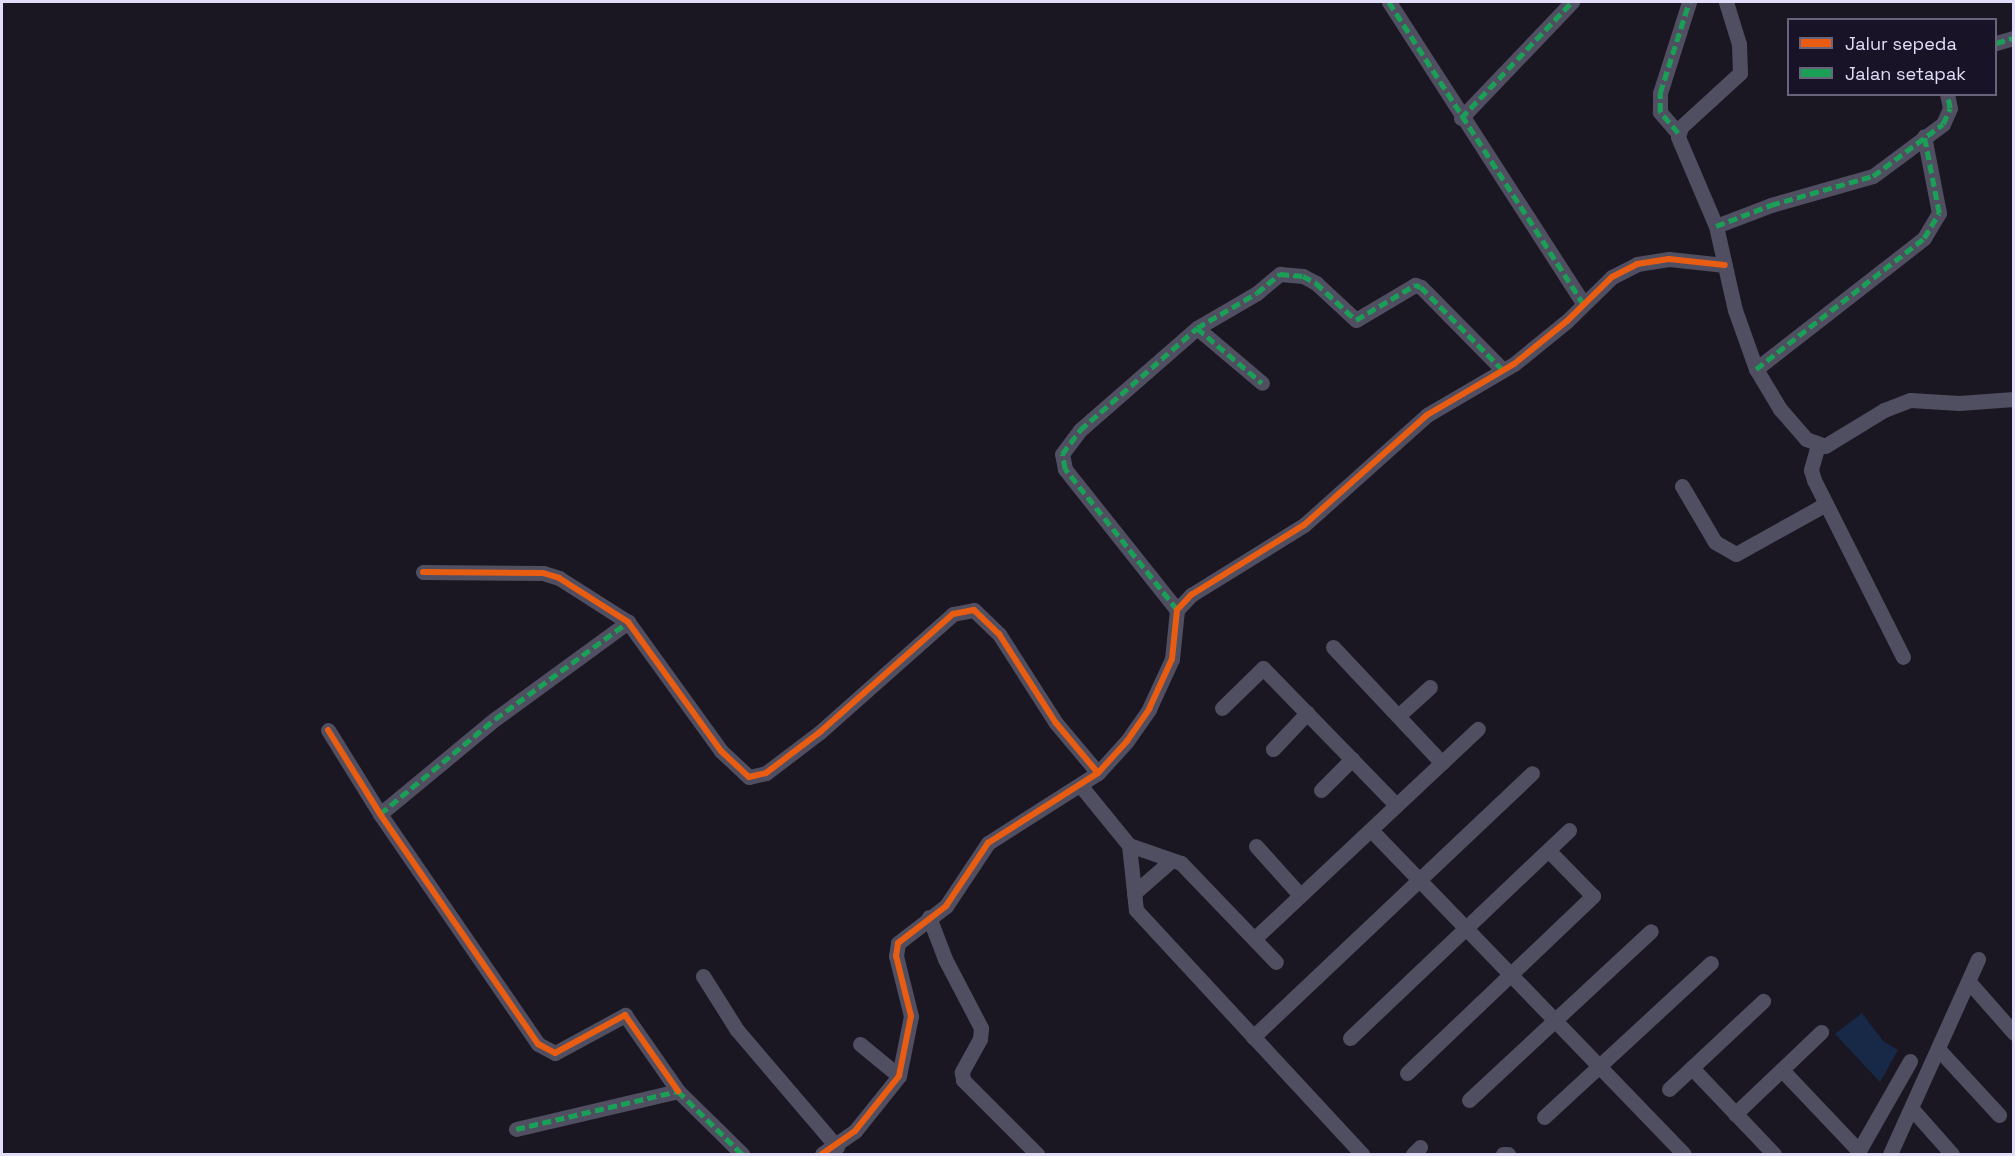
<!DOCTYPE html>
<html>
<head>
<meta charset="utf-8">
<style>
  body { margin:0 }
  #map { position:relative; width:2015px; height:1156px; overflow:hidden; background:#1a1722; font-family:"Space Grotesk",sans-serif }
  div>[style] { position:absolute }
  .water>* { inset:0; background:#182847 }
  .street>* { height:15px; margin:-7.5px; padding:0 7.5px; transform-origin:7.5px; border-radius:7.5px; background:#504e61 }
  .quiet>* { height:4.5px; margin-top:-2.25px; transform-origin:0; background:repeating-linear-gradient(90deg,#1a9f57 0 9px,transparent 0 13.5px) }
  .cycleway>* { height:6px; margin:-3px; padding:0 3px; transform-origin:3px; border-radius:3px; background:#e95d12 }
  span { translate:-50% -50%; white-space:nowrap; text-align:center; line-height:1.15; -webkit-text-stroke:6px #181326; paint-order:stroke }
  .frame { position:absolute; inset:0; border:3px solid #e2defa; pointer-events:none }
  .legend { position:absolute; left:1787px; top:18px; width:210px; height:78px; box-sizing:border-box; background:#181326; border:2px solid #69647b; margin:0; padding:8px 10px; list-style:none; font-size:18px; color:#e2defa }
  .legend li { display:flex; align-items:center; gap:12px; height:30px }
  .legend b { width:30px; border:2px solid #69647b }
</style>
</head>
<body>
<div id="map">
  <div class="water">
    <i style="clip-path:polygon(1862px 1013px,1883px 1041px,1898px 1050px,1880px 1082px,1835px 1034px)"></i>
  </div>
  <div class="street">
    <i style="left:1389px;top:2px;width:358px;rotate:57.2deg"></i>
    <i style="left:1726px;top:2px;width:44px;rotate:72.8deg"></i>
    <i style="left:1739px;top:44px;width:29px;rotate:88deg"></i>
    <i style="left:1740px;top:73px;width:80px;rotate:137.5deg"></i>
    <i style="left:1681px;top:127px;width:10px;rotate:107deg"></i>
    <i style="left:1678px;top:137px;width:97px;rotate:66.9deg"></i>
    <i style="left:1716px;top:226px;width:86px;rotate:77.3deg"></i>
    <i style="left:1735px;top:310px;width:63px;rotate:70.4deg"></i>
    <i style="left:1756px;top:369px;width:47px;rotate:59deg"></i>
    <i style="left:1780px;top:409px;width:40px;rotate:49deg"></i>
    <i style="left:1806px;top:439px;width:20px;rotate:20deg"></i>
    <i style="left:1825px;top:446px;width:69px;rotate:-31.4deg"></i>
    <i style="left:1884px;top:410px;width:28px;rotate:-21deg"></i>
    <i style="left:1910px;top:400px;width:49px;rotate:3.5deg"></i>
    <i style="left:1959px;top:403px;width:55px;rotate:-4.2deg"></i>
    <i style="left:1996px;top:43px;width:19px;rotate:-16deg"></i>
    <i style="left:1461px;top:118px;width:161px;rotate:-46.3deg"></i>
    <i style="left:1678px;top:133px;width:28px;rotate:-131deg"></i>
    <i style="left:1660px;top:112px;width:19px;rotate:-90deg"></i>
    <i style="left:1660px;top:93px;width:96px;rotate:-72.3deg"></i>
    <i style="left:1716px;top:226px;width:59px;rotate:-20.9deg"></i>
    <i style="left:1771px;top:205px;width:106px;rotate:-15.9deg"></i>
    <i style="left:1873px;top:176px;width:87px;rotate:-36.6deg"></i>
    <i style="left:1943px;top:124px;width:17px;rotate:-66deg"></i>
    <i style="left:1950px;top:108px;width:14px;rotate:-102deg"></i>
    <i style="left:1197px;top:328px;width:69px;rotate:-30.3deg"></i>
    <i style="left:1257px;top:293px;width:30px;rotate:-40deg"></i>
    <i style="left:1280px;top:274px;width:23px;rotate:5deg"></i>
    <i style="left:1303px;top:276px;width:15px;rotate:28deg"></i>
    <i style="left:1316px;top:283px;width:54px;rotate:42.8deg"></i>
    <i style="left:1356px;top:320px;width:69px;rotate:-30.7deg"></i>
    <i style="left:1415px;top:285px;width:6px;rotate:18deg"></i>
    <i style="left:1421px;top:287px;width:115px;rotate:45.4deg"></i>
    <i style="left:1756px;top:369px;width:213px;rotate:-37.9deg"></i>
    <i style="left:1924px;top:238px;width:29px;rotate:-59deg"></i>
    <i style="left:1939px;top:213px;width:78px;rotate:-101deg"></i>
    <i style="left:1818px;top:445px;width:26px;rotate:106deg"></i>
    <i style="left:1811px;top:470px;width:10px;rotate:73deg"></i>
    <i style="left:1814px;top:480px;width:198px;rotate:63.3deg"></i>
    <i style="left:1682px;top:486px;width:65px;rotate:59.5deg"></i>
    <i style="left:1715px;top:542px;width:24px;rotate:30deg"></i>
    <i style="left:1736px;top:554px;width:103px;rotate:-29.1deg"></i>
    <i style="left:423px;top:572px;width:120px;rotate:0.5deg"></i>
    <i style="left:543px;top:573px;width:17px;rotate:17deg"></i>
    <i style="left:559px;top:578px;width:82px;rotate:32.5deg"></i>
    <i style="left:628px;top:622px;width:159px;rotate:54.2deg"></i>
    <i style="left:721px;top:751px;width:38px;rotate:43deg"></i>
    <i style="left:749px;top:777px;width:17px;rotate:-13deg"></i>
    <i style="left:766px;top:773px;width:68px;rotate:-37.2deg"></i>
    <i style="left:820px;top:732px;width:178px;rotate:-41.6deg"></i>
    <i style="left:953px;top:614px;width:21px;rotate:-11deg"></i>
    <i style="left:974px;top:610px;width:35px;rotate:44deg"></i>
    <i style="left:999px;top:634px;width:106px;rotate:57.4deg"></i>
    <i style="left:1056px;top:723px;width:65px;rotate:50deg"></i>
    <i style="left:1177px;top:610px;width:180px;rotate:-128.5deg"></i>
    <i style="left:1065px;top:469px;width:15px;rotate:-101deg"></i>
    <i style="left:1062px;top:454px;width:30px;rotate:-53deg"></i>
    <i style="left:1080px;top:430px;width:155px;rotate:-41.1deg"></i>
    <i style="left:1197px;top:328px;width:85px;rotate:40.2deg"></i>
    <i style="left:1333px;top:647px;width:159px;rotate:46.8deg"></i>
    <i style="left:1222px;top:708px;width:57px;rotate:-44.3deg"></i>
    <i style="left:1263px;top:668px;width:191px;rotate:45.8deg"></i>
    <i style="left:1398px;top:716px;width:43px;rotate:-42.2deg"></i>
    <i style="left:328px;top:730px;width:99px;rotate:58.2deg"></i>
    <i style="left:380px;top:814px;width:279px;rotate:55.5deg"></i>
    <i style="left:538px;top:1044px;width:19px;rotate:28deg"></i>
    <i style="left:555px;top:1053px;width:80px;rotate:-28.5deg"></i>
    <i style="left:625px;top:1015px;width:93px;rotate:55.1deg"></i>
    <i style="left:1273px;top:749px;width:50px;rotate:-46.6deg"></i>
    <i style="left:1080px;top:785px;width:77px;rotate:50.8deg"></i>
    <i style="left:1129px;top:845px;width:55px;rotate:19.1deg"></i>
    <i style="left:1181px;top:863px;width:137px;rotate:46.2deg"></i>
    <i style="left:1321px;top:790px;width:44px;rotate:-45deg"></i>
    <i style="left:380px;top:814px;width:149px;rotate:-39.6deg"></i>
    <i style="left:495px;top:719px;width:165px;rotate:-36.1deg"></i>
    <i style="left:1371px;top:830px;width:450px;rotate:46deg"></i>
    <i style="left:1129px;top:845px;width:65px;rotate:83.9deg"></i>
    <i style="left:1136px;top:910px;width:333px;rotate:47.2deg"></i>
    <i style="left:1256px;top:846px;width:66px;rotate:48.1deg"></i>
    <i style="left:1134px;top:893px;width:50px;rotate:-41deg"></i>
    <i style="left:929px;top:917px;width:45px;rotate:69.1deg"></i>
    <i style="left:945px;top:959px;width:78px;rotate:62.4deg"></i>
    <i style="left:981px;top:1028px;width:11px;rotate:95deg"></i>
    <i style="left:980px;top:1039px;width:38px;rotate:119deg"></i>
    <i style="left:962px;top:1072px;width:8px;rotate:83deg"></i>
    <i style="left:963px;top:1080px;width:105px;rotate:45deg"></i>
    <i style="left:1254px;top:939px;width:307px;rotate:-43.2deg"></i>
    <i style="left:703px;top:976px;width:64px;rotate:57.8deg"></i>
    <i style="left:737px;top:1030px;width:154px;rotate:49.5deg"></i>
    <i style="left:1969px;top:982px;width:68px;rotate:48.6deg"></i>
    <i style="left:1253px;top:1037px;width:384px;rotate:-43.4deg"></i>
    <i style="left:1350px;top:1038px;width:302px;rotate:-43.5deg"></i>
    <i style="left:860px;top:1044px;width:50px;rotate:39.4deg"></i>
    <i style="left:1940px;top:1051px;width:87px;rotate:47.3deg"></i>
    <i style="left:1692px;top:1068px;width:119px;rotate:46.4deg"></i>
    <i style="left:1782px;top:1070px;width:112px;rotate:46.5deg"></i>
    <i style="left:1407px;top:1073px;width:257px;rotate:-43.6deg"></i>
    <i style="left:1593px;top:896px;width:64px;rotate:-134.4deg"></i>
    <i style="left:1669px;top:1089px;width:129px;rotate:-43.1deg"></i>
    <i style="left:1469px;top:1100px;width:248px;rotate:-42.9deg"></i>
    <i style="left:1912px;top:1109px;width:60px;rotate:48.4deg"></i>
    <i style="left:1735px;top:1114px;width:119px;rotate:-43.6deg"></i>
    <i style="left:1544px;top:1117px;width:227px;rotate:-42.7deg"></i>
    <i style="left:516px;top:1129px;width:166px;rotate:-13.2deg"></i>
    <i style="left:678px;top:1091px;width:90px;rotate:44.5deg"></i>
    <i style="left:822px;top:1154px;width:40px;rotate:-34.9deg"></i>
    <i style="left:855px;top:1131px;width:70px;rotate:-51.3deg"></i>
    <i style="left:899px;top:1076px;width:61px;rotate:-78.7deg"></i>
    <i style="left:911px;top:1016px;width:62px;rotate:-104deg"></i>
    <i style="left:896px;top:956px;width:13px;rotate:-81deg"></i>
    <i style="left:898px;top:943px;width:61px;rotate:-37.6deg"></i>
    <i style="left:946px;top:906px;width:76px;rotate:-56.3deg"></i>
    <i style="left:988px;top:843px;width:130px;rotate:-32.5deg"></i>
    <i style="left:1098px;top:773px;width:43px;rotate:-47.8deg"></i>
    <i style="left:1127px;top:741px;width:39px;rotate:-55deg"></i>
    <i style="left:1149px;top:709px;width:55px;rotate:-65.3deg"></i>
    <i style="left:1172px;top:659px;width:49px;rotate:-84.2deg"></i>
    <i style="left:1177px;top:610px;width:21px;rotate:-47deg"></i>
    <i style="left:1191px;top:595px;width:133px;rotate:-31.8deg"></i>
    <i style="left:1304px;top:525px;width:165px;rotate:-41.8deg"></i>
    <i style="left:1427px;top:415px;width:101px;rotate:-30.4deg"></i>
    <i style="left:1514px;top:364px;width:68px;rotate:-39.1deg"></i>
    <i style="left:1567px;top:321px;width:63px;rotate:-44.4deg"></i>
    <i style="left:1612px;top:277px;width:28px;rotate:-27deg"></i>
    <i style="left:1637px;top:264px;width:32px;rotate:-9deg"></i>
    <i style="left:1669px;top:259px;width:56px;rotate:6.1deg"></i>
    <i style="left:1413px;top:1154px;width:10px;rotate:-45deg"></i>
    <i style="left:1503px;top:1154px;width:5px"></i>
    <i style="left:1857px;top:1154px;width:107px;rotate:-60.3deg"></i>
    <i style="left:1890px;top:1154px;width:214px;rotate:-65.7deg"></i>
  </div>
  <div class="quiet">
    <i style="left:1389px;top:2px;width:358px;rotate:57.2deg"></i>
    <i style="left:1996px;top:43px;width:19px;rotate:-16deg"></i>
    <i style="left:1461px;top:118px;width:161px;rotate:-46.3deg"></i>
    <i style="left:1678px;top:133px;width:28px;rotate:-131deg"></i>
    <i style="left:1660px;top:112px;width:19px;rotate:-90deg"></i>
    <i style="left:1660px;top:93px;width:96px;rotate:-72.3deg"></i>
    <i style="left:1716px;top:226px;width:59px;rotate:-20.9deg"></i>
    <i style="left:1771px;top:205px;width:106px;rotate:-15.9deg"></i>
    <i style="left:1873px;top:176px;width:87px;rotate:-36.6deg"></i>
    <i style="left:1943px;top:124px;width:17px;rotate:-66deg"></i>
    <i style="left:1950px;top:108px;width:14px;rotate:-102deg"></i>
    <i style="left:1197px;top:328px;width:69px;rotate:-30.3deg"></i>
    <i style="left:1257px;top:293px;width:30px;rotate:-40deg"></i>
    <i style="left:1280px;top:274px;width:23px;rotate:5deg"></i>
    <i style="left:1303px;top:276px;width:15px;rotate:28deg"></i>
    <i style="left:1316px;top:283px;width:54px;rotate:42.8deg"></i>
    <i style="left:1356px;top:320px;width:69px;rotate:-30.7deg"></i>
    <i style="left:1415px;top:285px;width:6px;rotate:18deg"></i>
    <i style="left:1421px;top:287px;width:115px;rotate:45.4deg"></i>
    <i style="left:1756px;top:369px;width:213px;rotate:-37.9deg"></i>
    <i style="left:1924px;top:238px;width:29px;rotate:-59deg"></i>
    <i style="left:1939px;top:213px;width:78px;rotate:-101deg"></i>
    <i style="left:1177px;top:610px;width:180px;rotate:-128.5deg"></i>
    <i style="left:1065px;top:469px;width:15px;rotate:-101deg"></i>
    <i style="left:1062px;top:454px;width:30px;rotate:-53deg"></i>
    <i style="left:1080px;top:430px;width:155px;rotate:-41.1deg"></i>
    <i style="left:1197px;top:328px;width:85px;rotate:40.2deg"></i>
    <i style="left:380px;top:814px;width:149px;rotate:-39.6deg"></i>
    <i style="left:495px;top:719px;width:165px;rotate:-36.1deg"></i>
    <i style="left:516px;top:1129px;width:166px;rotate:-13.2deg"></i>
    <i style="left:678px;top:1091px;width:90px;rotate:44.5deg"></i>
  </div>
  <div class="cycleway">
    <i style="left:423px;top:572px;width:120px;rotate:0.5deg"></i>
    <i style="left:543px;top:573px;width:17px;rotate:17deg"></i>
    <i style="left:559px;top:578px;width:82px;rotate:32.5deg"></i>
    <i style="left:628px;top:622px;width:159px;rotate:54.2deg"></i>
    <i style="left:721px;top:751px;width:38px;rotate:43deg"></i>
    <i style="left:749px;top:777px;width:17px;rotate:-13deg"></i>
    <i style="left:766px;top:773px;width:68px;rotate:-37.2deg"></i>
    <i style="left:820px;top:732px;width:178px;rotate:-41.6deg"></i>
    <i style="left:953px;top:614px;width:21px;rotate:-11deg"></i>
    <i style="left:974px;top:610px;width:35px;rotate:44deg"></i>
    <i style="left:999px;top:634px;width:106px;rotate:57.4deg"></i>
    <i style="left:1056px;top:723px;width:65px;rotate:50deg"></i>
    <i style="left:328px;top:730px;width:99px;rotate:58.2deg"></i>
    <i style="left:380px;top:814px;width:279px;rotate:55.5deg"></i>
    <i style="left:538px;top:1044px;width:19px;rotate:28deg"></i>
    <i style="left:555px;top:1053px;width:80px;rotate:-28.5deg"></i>
    <i style="left:625px;top:1015px;width:93px;rotate:55.1deg"></i>
    <i style="left:822px;top:1154px;width:40px;rotate:-34.9deg"></i>
    <i style="left:855px;top:1131px;width:70px;rotate:-51.3deg"></i>
    <i style="left:899px;top:1076px;width:61px;rotate:-78.7deg"></i>
    <i style="left:911px;top:1016px;width:62px;rotate:-104deg"></i>
    <i style="left:896px;top:956px;width:13px;rotate:-81deg"></i>
    <i style="left:898px;top:943px;width:61px;rotate:-37.6deg"></i>
    <i style="left:946px;top:906px;width:76px;rotate:-56.3deg"></i>
    <i style="left:988px;top:843px;width:130px;rotate:-32.5deg"></i>
    <i style="left:1098px;top:773px;width:43px;rotate:-47.8deg"></i>
    <i style="left:1127px;top:741px;width:39px;rotate:-55deg"></i>
    <i style="left:1149px;top:709px;width:55px;rotate:-65.3deg"></i>
    <i style="left:1172px;top:659px;width:49px;rotate:-84.2deg"></i>
    <i style="left:1177px;top:610px;width:21px;rotate:-47deg"></i>
    <i style="left:1191px;top:595px;width:133px;rotate:-31.8deg"></i>
    <i style="left:1304px;top:525px;width:165px;rotate:-41.8deg"></i>
    <i style="left:1427px;top:415px;width:101px;rotate:-30.4deg"></i>
    <i style="left:1514px;top:364px;width:68px;rotate:-39.1deg"></i>
    <i style="left:1567px;top:321px;width:63px;rotate:-44.4deg"></i>
    <i style="left:1612px;top:277px;width:28px;rotate:-27deg"></i>
    <i style="left:1637px;top:264px;width:32px;rotate:-9deg"></i>
    <i style="left:1669px;top:259px;width:56px;rotate:6.1deg"></i>
  </div>
  <div class="frame"></div>
  <ul class="legend">
  <li><b style="height:8px;background:#e95d12"></b>Jalur sepeda</li>
  <li><b style="height:8px;background:#1a9f57"></b>Jalan setapak</li>
  </ul>
</div>
</body>
</html>
